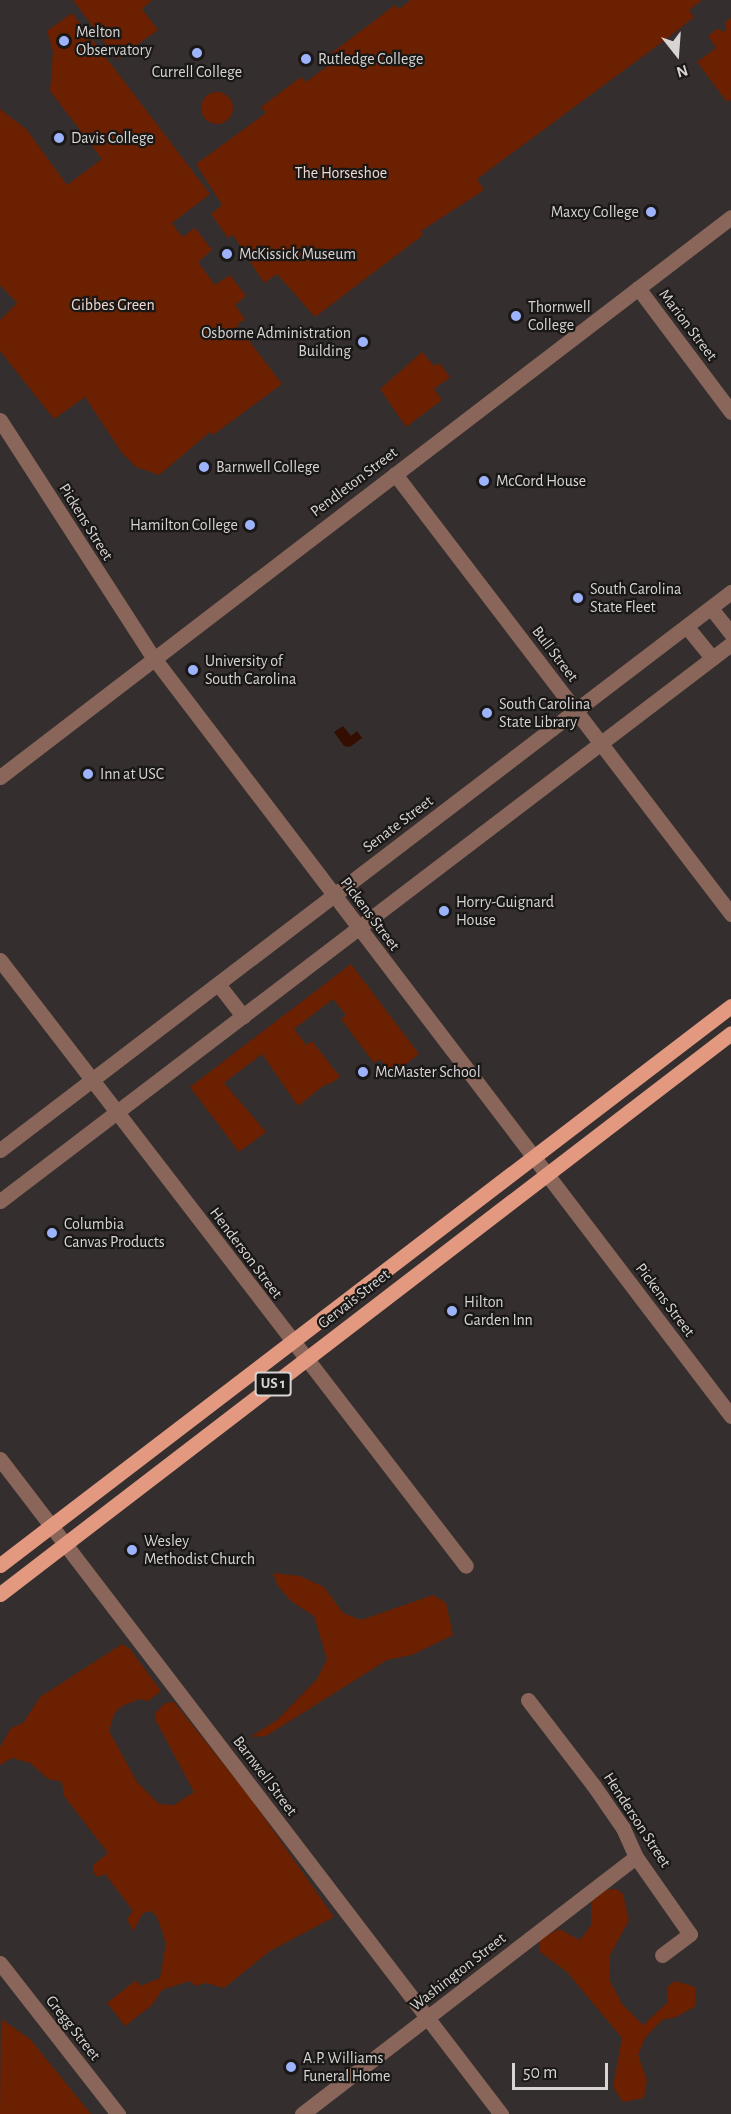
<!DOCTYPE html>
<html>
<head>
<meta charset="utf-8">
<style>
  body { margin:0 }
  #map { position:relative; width:731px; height:2114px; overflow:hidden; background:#342f2e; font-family:"Alegreya Sans",sans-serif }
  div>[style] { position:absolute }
  .green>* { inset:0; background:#6a2001 }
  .round { border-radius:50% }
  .water>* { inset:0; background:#350e02 }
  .minor>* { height:15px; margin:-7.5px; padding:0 7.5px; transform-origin:7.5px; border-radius:7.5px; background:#8a665a }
  .major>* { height:15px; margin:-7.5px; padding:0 7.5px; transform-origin:7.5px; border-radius:7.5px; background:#e39980 }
  .dots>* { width:16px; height:16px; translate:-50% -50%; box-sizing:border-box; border:3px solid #1a1817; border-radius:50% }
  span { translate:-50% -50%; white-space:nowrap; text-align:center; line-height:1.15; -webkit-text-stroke:4.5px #1a1817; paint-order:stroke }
  .shield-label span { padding:2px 4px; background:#1a1817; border:2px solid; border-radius:4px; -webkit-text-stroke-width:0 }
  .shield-label { font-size:15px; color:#d7d4d3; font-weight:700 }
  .poi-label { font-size:16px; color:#d7d4d3 }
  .left { translate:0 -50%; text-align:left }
  .right { translate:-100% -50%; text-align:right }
  .park-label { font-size:16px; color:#f0d8d0 }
  .street-label { font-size:16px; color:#d7d4d3 }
  .north { position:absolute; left:647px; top:24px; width:60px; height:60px; -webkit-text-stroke:4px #1a1817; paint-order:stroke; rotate:163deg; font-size:16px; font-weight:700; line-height:24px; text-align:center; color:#d7d4d3 }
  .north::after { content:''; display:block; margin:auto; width:21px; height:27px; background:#d7d4d3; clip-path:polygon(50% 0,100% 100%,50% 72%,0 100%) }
  .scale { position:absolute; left:512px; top:2063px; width:96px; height:27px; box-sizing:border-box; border:3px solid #d7d4d3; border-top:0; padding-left:8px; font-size:18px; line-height:21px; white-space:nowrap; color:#d7d4d3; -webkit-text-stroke:4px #1a1817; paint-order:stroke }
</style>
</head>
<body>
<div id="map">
  <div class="green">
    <i style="clip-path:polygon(73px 0,152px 0,142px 9px,158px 30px,117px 59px)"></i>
    <i style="clip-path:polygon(411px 0,702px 0,689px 10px,694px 17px,669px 37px,477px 179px,484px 190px,421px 231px,423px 235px,315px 317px,277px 274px,264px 283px,233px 235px,228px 238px,211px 214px,222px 205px,196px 164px,266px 113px,261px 107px,301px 77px,306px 82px,329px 65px,325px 58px,395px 5px,399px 9px)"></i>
    <i style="clip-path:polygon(72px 13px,210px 194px,172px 223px,182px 237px,195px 228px,212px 250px,198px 262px,215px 285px,230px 275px,246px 296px,235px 305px,245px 319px,237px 325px,282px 384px,213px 435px,210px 432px,159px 475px,136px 467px,122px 453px,85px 397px,54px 419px,0 351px,0 320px,17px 303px,0 285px,0 109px,26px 129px,67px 185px,102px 159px,50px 91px,53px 51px,47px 31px)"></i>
    <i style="clip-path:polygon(731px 18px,731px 99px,727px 102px,697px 62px,716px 48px,708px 36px,717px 29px,726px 32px,725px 22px)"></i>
    <i class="round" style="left:201px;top:92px;width:32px;height:32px"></i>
    <i style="clip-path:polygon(422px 352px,434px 366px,439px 363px,450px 377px,434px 389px,442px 400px,406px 427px,380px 389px)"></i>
    <i style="clip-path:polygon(351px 964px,419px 1054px,392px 1075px,380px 1059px,374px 1063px,341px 1019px,346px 1015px,333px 999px,294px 1029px,306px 1045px,312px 1041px,340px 1077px,333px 1082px,323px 1086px,298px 1106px,262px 1054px,224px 1083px,266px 1132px,239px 1152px,190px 1087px)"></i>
    <i style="clip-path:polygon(273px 1573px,300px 1576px,324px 1587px,343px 1613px,361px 1620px,433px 1595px,446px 1603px,453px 1635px,412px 1655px,387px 1660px,266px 1736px,250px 1737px,277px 1720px,317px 1679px,327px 1659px,314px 1616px,292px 1602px,278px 1586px)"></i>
    <i style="clip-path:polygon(122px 1644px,130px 1649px,161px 1691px,148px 1701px,140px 1699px,122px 1706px,114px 1714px,109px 1731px,137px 1782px,159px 1804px,174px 1805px,194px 1792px,156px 1721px,156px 1712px,165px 1703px,174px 1702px,249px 1796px,334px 1917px,270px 1951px,224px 1988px,205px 1983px,196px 1986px,189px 1981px,162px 1990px,152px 2005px,125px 2026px,107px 2003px,136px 1980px,140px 1986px,160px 1978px,166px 1943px,157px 1917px,151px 1911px,143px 1913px,133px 1931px,127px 1919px,133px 1911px,105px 1874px,97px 1877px,93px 1872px,93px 1865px,108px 1853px,64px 1796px,62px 1782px,48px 1779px,30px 1763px,12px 1758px,0 1765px,0 1747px,11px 1728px,23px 1723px,40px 1697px)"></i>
    <i style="clip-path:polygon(616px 1889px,623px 1894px,629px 1920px,610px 1955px,609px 1979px,622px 2004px,643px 2025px,668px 2002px,667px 1987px,675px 1981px,695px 1987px,696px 2006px,676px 2017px,662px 2020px,645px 2038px,638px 2055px,647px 2080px,644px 2098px,623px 2102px,613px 2087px,622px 2038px,567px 1972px,540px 1952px,540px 1939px,559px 1929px,580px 1940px,591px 1925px,591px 1903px,600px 1890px)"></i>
    <i style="clip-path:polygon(1px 2019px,30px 2039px,91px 2114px,0 2114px)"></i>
  </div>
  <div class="water">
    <i style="clip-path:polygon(343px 726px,351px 736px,357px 731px,362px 738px,350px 747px,344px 746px,334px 732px)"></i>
  </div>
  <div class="minor">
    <i style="left:638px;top:288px;width:155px;rotate:53.1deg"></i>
    <i style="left:0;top:420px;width:282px;rotate:57.2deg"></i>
    <i style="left:153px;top:657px;width:954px;rotate:52.71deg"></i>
    <i style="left:395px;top:474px;width:554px;rotate:52.63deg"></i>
    <i style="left:711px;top:608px;width:33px;rotate:52deg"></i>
    <i style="left:687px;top:627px;width:40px;rotate:51deg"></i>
    <i style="left:0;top:777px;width:921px;rotate:-37.45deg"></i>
    <i style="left:0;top:960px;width:764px;rotate:52.44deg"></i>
    <i style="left:218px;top:984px;width:41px;rotate:52deg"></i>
    <i style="left:0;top:1150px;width:920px;rotate:-37.36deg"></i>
    <i style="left:0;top:1201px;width:919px;rotate:-37.31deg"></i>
    <i style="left:0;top:1459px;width:825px;rotate:52.59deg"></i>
    <i style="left:528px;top:1700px;width:108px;rotate:52.5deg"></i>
    <i style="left:594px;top:1786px;width:51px;rotate:55.4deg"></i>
    <i style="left:623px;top:1828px;width:32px;rotate:66deg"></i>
    <i style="left:636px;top:1857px;width:94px;rotate:55deg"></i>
    <i style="left:690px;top:1934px;width:35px;rotate:143deg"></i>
    <i style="left:0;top:1963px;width:192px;rotate:52deg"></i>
    <i style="left:302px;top:2114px;width:421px;rotate:-37.6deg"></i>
  </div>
  <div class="major">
    <i style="left:0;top:1565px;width:920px;rotate:-37.41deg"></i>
    <i style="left:0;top:1594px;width:921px;rotate:-37.5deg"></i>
  </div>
  <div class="dots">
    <i style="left:64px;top:41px;background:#9db4fd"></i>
    <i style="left:197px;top:53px;background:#9db4fd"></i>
    <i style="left:306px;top:59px;background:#9db4fd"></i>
    <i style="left:59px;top:138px;background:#9db4fd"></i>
    <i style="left:651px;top:212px;background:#9db4fd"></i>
    <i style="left:227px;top:254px;background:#9db4fd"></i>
    <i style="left:516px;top:316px;background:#9db4fd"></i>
    <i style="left:363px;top:342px;background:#9db4fd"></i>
    <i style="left:204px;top:467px;background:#9db4fd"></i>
    <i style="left:484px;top:481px;background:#9db4fd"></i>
    <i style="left:250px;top:525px;background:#9db4fd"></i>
    <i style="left:578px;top:598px;background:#9db4fd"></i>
    <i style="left:193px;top:670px;background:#9db4fd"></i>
    <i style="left:487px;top:713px;background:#9db4fd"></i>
    <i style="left:88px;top:774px;background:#9db4fd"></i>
    <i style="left:444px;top:911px;background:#9db4fd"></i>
    <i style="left:363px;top:1072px;background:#9db4fd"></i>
    <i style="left:52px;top:1233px;background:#9db4fd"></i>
    <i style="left:452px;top:1311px;background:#9db4fd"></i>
    <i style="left:132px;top:1550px;background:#9db4fd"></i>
    <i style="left:291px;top:2067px;background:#9db4fd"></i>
  </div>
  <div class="shield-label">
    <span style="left:273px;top:1384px">US 1</span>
  </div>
  <div class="poi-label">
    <span class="left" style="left:76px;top:41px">Melton<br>Observatory</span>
    <span class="left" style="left:318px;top:59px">Rutledge College</span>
    <span style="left:197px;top:72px">Currell College</span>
    <span class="left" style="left:71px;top:138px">Davis College</span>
    <span class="right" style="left:639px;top:212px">Maxcy College</span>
    <span class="left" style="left:239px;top:254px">McKissick Museum</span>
    <span class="left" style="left:528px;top:316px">Thornwell<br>College</span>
    <span class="right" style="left:351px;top:342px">Osborne Administration<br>Building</span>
    <span class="left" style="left:216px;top:467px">Barnwell College</span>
    <span class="left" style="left:496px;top:481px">McCord House</span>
    <span class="right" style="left:238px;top:525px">Hamilton College</span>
    <span class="left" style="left:590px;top:598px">South Carolina<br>State Fleet</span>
    <span class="left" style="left:205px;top:670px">University of<br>South Carolina</span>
    <span class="left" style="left:499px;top:713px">South Carolina<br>State Library</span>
    <span class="left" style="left:100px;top:774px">Inn at USC</span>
    <span class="left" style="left:456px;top:911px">Horry-Guignard<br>House</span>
    <span class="left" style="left:375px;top:1072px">McMaster School</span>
    <span class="left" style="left:64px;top:1233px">Columbia<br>Canvas Products</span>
    <span class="left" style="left:464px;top:1311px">Hilton<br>Garden Inn</span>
    <span class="left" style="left:144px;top:1550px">Wesley<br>Methodist Church</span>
    <span class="left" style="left:303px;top:2067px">A.P. Williams<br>Funeral Home</span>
  </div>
  <div class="park-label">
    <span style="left:341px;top:173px">The Horseshoe</span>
    <span style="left:113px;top:305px">Gibbes Green</span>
  </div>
  <div class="street-label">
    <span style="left:688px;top:325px;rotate:53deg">Marion Street</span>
    <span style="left:354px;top:482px;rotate:-37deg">Pendleton Street</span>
    <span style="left:86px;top:522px;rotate:58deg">Pickens Street</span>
    <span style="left:555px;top:654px;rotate:53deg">Bull Street</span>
    <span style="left:398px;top:824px;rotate:-37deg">Senate Street</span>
    <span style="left:370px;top:914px;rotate:53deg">Pickens Street</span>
    <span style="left:246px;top:1253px;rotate:53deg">Henderson Street</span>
    <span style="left:354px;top:1299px;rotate:-38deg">Gervais Street</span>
    <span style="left:665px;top:1300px;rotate:53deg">Pickens Street</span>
    <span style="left:265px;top:1776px;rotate:53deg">Barnwell Street</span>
    <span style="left:637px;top:1820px;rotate:57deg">Henderson Street</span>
    <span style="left:458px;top:1972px;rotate:-38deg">Washington Street</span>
    <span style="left:73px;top:2028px;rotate:52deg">Gregg Street</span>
  </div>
  <div class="north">N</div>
  <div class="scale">50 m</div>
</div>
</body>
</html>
